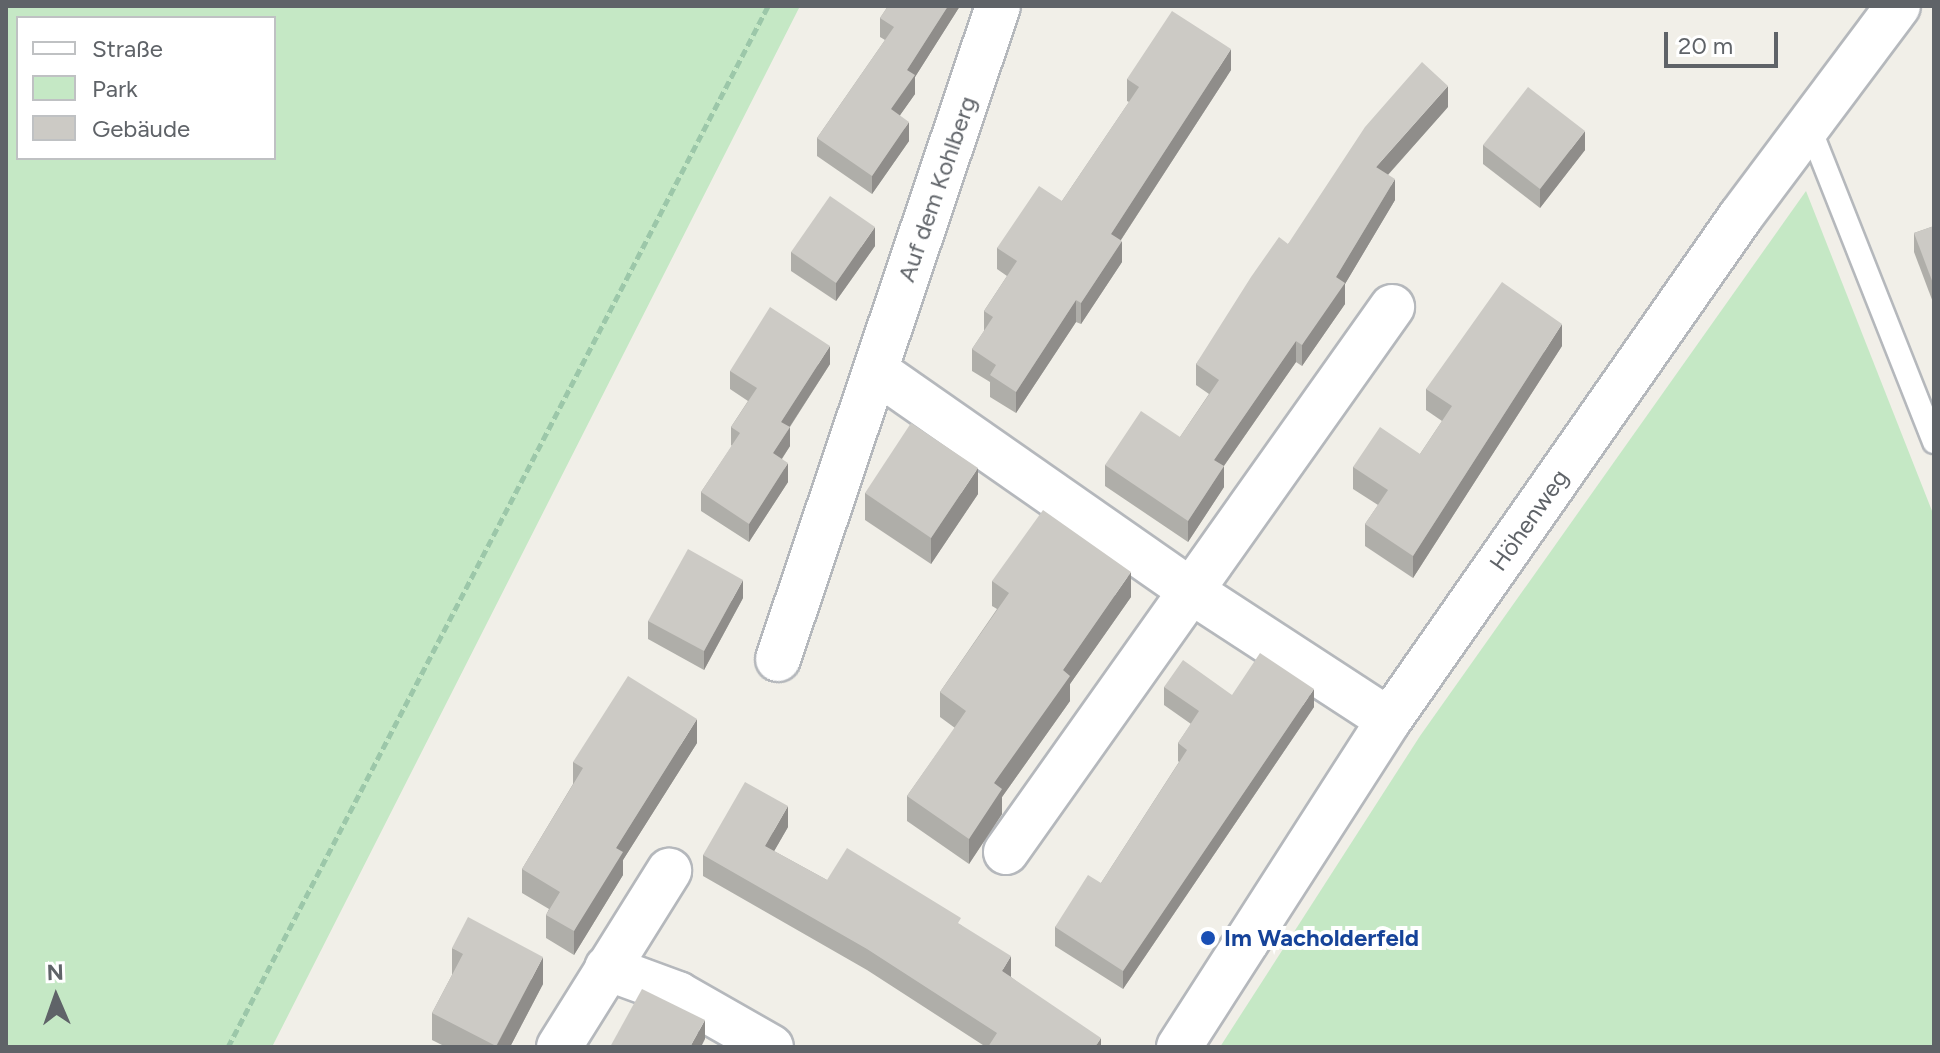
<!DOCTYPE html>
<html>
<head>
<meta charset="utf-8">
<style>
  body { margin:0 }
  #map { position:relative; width:1940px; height:1053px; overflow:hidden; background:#f1efe8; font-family:Figtree,sans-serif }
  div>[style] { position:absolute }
  .green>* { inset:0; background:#c5e8c5 }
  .path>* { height:5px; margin-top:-2.5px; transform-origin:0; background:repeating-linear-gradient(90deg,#9cc7a9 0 8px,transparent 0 12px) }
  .roads { filter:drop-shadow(2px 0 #b5b8bc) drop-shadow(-2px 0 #b5b8bc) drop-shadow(0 2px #b5b8bc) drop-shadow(0 -2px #b5b8bc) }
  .lane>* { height:22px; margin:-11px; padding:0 11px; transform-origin:11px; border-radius:11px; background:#fff }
  .street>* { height:44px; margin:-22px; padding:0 22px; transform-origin:22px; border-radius:22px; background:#fff }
  .secondary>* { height:44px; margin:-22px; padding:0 22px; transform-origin:22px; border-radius:22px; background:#fff }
  .wall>* { inset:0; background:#afaea9 }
  .shaded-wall>* { inset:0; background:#8f8d8a }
  .building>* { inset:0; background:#cccac5 }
  .dots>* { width:22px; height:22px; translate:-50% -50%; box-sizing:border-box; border:4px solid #fff; border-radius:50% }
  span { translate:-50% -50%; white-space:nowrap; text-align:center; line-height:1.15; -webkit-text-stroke:8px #fff; paint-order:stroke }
  .street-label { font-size:24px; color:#5f6368 }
  .transit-label { font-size:24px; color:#164399; font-weight:700 }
  .left { translate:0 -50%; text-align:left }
  .frame { position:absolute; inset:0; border:8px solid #5f6368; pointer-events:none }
  .legend { position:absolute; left:16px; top:16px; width:260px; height:144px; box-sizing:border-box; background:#fff; border:2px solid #bfc1c3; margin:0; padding:10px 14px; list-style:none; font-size:24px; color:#5f6368 }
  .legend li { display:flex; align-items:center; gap:16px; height:40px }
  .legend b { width:40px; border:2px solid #bfc1c3 }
  .north { position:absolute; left:16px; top:957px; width:80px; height:80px; -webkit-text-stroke:6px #fff; paint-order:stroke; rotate:358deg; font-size:22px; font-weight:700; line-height:32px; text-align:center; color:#5f6368 }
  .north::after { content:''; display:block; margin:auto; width:28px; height:36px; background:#5f6368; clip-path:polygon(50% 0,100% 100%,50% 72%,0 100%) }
  .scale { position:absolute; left:1664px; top:32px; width:114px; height:36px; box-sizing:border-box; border:4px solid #5f6368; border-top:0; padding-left:10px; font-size:24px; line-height:28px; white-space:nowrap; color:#5f6368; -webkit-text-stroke:6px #fff; paint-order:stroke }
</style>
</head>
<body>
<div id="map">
  <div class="green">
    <i style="clip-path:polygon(evenodd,6px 6px,800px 6px,272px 1047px,6px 1047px,6px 6px,18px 18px,274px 18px,274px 158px,18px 158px,18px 18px)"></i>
    <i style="clip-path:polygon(1806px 191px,1934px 516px,1934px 1047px,1220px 1047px,1420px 736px)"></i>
  </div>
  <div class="path">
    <i style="left:228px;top:1047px;width:1173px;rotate:-62.58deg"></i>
  </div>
  <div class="roads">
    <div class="lane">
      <i style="left:1809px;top:126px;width:340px;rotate:68.4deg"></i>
    </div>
    <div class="street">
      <i style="left:876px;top:371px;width:384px;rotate:34.9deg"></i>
      <i style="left:1191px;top:591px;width:236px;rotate:33.1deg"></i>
      <i style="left:778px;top:659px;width:689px;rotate:-71.38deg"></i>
      <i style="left:1006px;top:852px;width:668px;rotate:-54.69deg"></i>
      <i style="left:607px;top:968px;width:76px;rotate:20.1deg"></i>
      <i style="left:678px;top:994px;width:107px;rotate:29.7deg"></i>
      <i style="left:559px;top:1047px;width:208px;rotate:-58deg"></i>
    </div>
    <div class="secondary">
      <i style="left:1179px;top:1047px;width:389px;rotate:-57.3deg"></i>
      <i style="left:1389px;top:720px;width:615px;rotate:-55.07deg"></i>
      <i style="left:1741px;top:216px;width:262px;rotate:-53.2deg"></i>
    </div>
  </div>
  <div class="wall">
    <i style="clip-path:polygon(888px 6px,960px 6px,915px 77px,915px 94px,900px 115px,909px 141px,872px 194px,817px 156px,817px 138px,885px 40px,880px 37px,880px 18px)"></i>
    <i style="clip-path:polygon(1231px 70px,1121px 240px,1122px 262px,1081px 324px,1076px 322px,1016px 413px,990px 397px,990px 382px,972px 371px,972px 349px,984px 331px,984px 311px,1007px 276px,997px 269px,997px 248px,1062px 201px,1129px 102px,1127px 101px,1127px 79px)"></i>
    <i style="clip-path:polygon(1448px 107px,1388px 175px,1395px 200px,1345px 284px,1345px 304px,1302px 366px,1296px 362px,1224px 466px,1224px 487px,1188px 542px,1105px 486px,1105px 465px,1180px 437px,1209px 394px,1196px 385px,1196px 364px,1288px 244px)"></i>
    <i style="clip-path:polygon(1483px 145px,1585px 150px,1540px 208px,1483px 164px)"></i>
    <i style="clip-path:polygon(1934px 226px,1934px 305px,1914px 252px,1914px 233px)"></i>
    <i style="clip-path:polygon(875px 246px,836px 301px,791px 271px,791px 252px)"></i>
    <i style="clip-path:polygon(1562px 346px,1413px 578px,1365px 546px,1365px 524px,1378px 505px,1353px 489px,1353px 467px,1420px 454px,1442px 421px,1426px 410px,1426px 389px)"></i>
    <i style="clip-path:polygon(830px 364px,790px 427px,790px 446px,782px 459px,788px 482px,749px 542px,701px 511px,701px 492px,732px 446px,731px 445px,731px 427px,748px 401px,730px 389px,730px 371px)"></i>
    <i style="clip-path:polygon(865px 493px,978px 494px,931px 564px,865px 520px)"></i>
    <i style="clip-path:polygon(992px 581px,1131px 597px,1070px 684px,1070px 701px,1002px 797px,1002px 814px,969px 864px,907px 821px,907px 796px,955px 728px,940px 717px,940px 692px,997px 609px,992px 606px)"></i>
    <i style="clip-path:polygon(743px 598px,704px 670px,648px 639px,648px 621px)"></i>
    <i style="clip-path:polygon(1164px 687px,1232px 695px,1314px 707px,1123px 989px,1055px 946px,1055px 927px,1101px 883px,1179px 762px,1178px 761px,1178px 743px,1191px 724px,1164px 705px)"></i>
    <i style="clip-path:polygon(697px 743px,623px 860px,623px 875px,574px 955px,546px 938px,546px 915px,549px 909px,522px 893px,522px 869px,573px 784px,573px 762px)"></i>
    <i style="clip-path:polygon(788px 827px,774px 851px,827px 880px,961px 925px,1011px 977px,1101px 1047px,986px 1047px,867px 970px,703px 876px,703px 855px)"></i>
    <i style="clip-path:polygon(452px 948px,543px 984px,510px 1047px,446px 1047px,432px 1040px,432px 1013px,452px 975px)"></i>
  </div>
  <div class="shaded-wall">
    <i style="clip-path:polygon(948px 6px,960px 6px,915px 77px,915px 94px,891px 128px,891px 109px,907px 70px)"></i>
    <i style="clip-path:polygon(1231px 49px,1231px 70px,1111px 255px,1111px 234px)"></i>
    <i style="clip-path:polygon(1448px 86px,1448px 107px,1376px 188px,1376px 167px)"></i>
    <i style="clip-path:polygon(909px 122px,909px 141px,872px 194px,872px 176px)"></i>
    <i style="clip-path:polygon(1585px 131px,1585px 150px,1540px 208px,1540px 189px)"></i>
    <i style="clip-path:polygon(1395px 179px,1395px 200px,1345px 284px,1345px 304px,1302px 366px,1302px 345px,1336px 277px)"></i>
    <i style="clip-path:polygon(875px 227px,875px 246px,836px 301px,836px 283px)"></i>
    <i style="clip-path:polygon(1122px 241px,1122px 262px,1081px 324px,1081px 303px)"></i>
    <i style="clip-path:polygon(1076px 300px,1076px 322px,1016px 413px,1016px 392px)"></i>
    <i style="clip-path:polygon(1562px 324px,1562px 346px,1413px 578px,1413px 556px)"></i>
    <i style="clip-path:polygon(1296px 341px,1296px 362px,1214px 480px,1214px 460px)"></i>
    <i style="clip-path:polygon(830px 346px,830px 364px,781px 440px,781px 422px)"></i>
    <i style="clip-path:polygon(790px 427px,790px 446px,773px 472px,773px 453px)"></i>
    <i style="clip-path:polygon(788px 463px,788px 482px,749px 542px,749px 524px)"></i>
    <i style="clip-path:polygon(1224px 466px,1224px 487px,1188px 542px,1188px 521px)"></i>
    <i style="clip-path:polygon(978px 468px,978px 494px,931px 564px,931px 538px)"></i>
    <i style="clip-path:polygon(1131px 572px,1131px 597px,1070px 684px,1070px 701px,1002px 797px,1002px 814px,969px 864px,969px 839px,994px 783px,1063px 670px)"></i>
    <i style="clip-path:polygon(743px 580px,743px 598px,704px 670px,704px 651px)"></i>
    <i style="clip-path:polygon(1314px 689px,1314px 707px,1123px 989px,1123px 971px)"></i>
    <i style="clip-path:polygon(697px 719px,697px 743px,623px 860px,623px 875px,574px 955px,574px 931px,616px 848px)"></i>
    <i style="clip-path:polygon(788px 806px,788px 827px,765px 867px,765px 846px)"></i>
    <i style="clip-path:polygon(1011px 956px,1011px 977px,1002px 971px)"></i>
    <i style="clip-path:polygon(543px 957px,543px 984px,510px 1047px,496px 1047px)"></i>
    <i style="clip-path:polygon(705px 1020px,705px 1039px,701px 1047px,690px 1047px)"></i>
    <i style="clip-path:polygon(1101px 1038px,1101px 1047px,1095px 1047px)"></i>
  </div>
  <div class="building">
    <i style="clip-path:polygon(888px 6px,948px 6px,907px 70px,915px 75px,891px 109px,909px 122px,872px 176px,817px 138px,894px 27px,880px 18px)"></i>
    <i style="clip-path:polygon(1172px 11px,1231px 49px,1111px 234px,1122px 241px,1081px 303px,1076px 300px,1016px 392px,990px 375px,996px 365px,972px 349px,993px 317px,984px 311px,1017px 261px,997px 248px,1039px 186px,1062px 201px,1139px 87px,1127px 79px)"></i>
    <i style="clip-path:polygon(1422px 62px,1448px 86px,1376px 167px,1395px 179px,1336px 277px,1345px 283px,1302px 345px,1296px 341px,1214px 460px,1224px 466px,1188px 521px,1105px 465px,1141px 411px,1180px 437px,1219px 380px,1196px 364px,1251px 277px,1279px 237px,1288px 244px,1365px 127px)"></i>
    <i style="clip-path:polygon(1528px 87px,1585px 131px,1540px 189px,1483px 145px)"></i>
    <i style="clip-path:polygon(830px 196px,875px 227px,836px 283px,791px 252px)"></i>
    <i style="clip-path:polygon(1934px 226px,1934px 286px,1914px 233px)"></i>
    <i style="clip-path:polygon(1502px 282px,1562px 324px,1413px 556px,1365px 524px,1388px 490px,1353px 467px,1380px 427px,1420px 454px,1452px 406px,1426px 389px)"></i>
    <i style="clip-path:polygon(770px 307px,830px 346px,781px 422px,790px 427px,773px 453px,788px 463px,749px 524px,701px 492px,740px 433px,731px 427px,757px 388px,730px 371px)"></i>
    <i style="clip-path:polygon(911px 423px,978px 468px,931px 538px,865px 493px)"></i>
    <i style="clip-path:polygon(1043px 510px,1131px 572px,1063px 670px,1070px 676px,994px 783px,1002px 789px,969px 839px,907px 796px,966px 711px,940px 692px,1009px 593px,992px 581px)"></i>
    <i style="clip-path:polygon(688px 549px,743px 580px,704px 651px,648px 621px)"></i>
    <i style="clip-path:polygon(1260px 653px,1314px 689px,1123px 971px,1055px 927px,1088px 875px,1101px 883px,1187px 750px,1178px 743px,1199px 711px,1164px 687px,1183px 660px,1232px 695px)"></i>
    <i style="clip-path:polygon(628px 676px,697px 719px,616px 848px,623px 852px,574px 931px,546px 915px,560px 892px,522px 869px,583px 768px,573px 762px)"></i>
    <i style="clip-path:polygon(745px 782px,788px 806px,765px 846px,827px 880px,847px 848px,961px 918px,958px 923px,1011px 956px,1002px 971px,1101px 1038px,1095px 1047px,988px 1047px,997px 1033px,867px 949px,703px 855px)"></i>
    <i style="clip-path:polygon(468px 917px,543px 957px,496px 1046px,432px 1013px,463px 954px,452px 948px)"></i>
    <i style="clip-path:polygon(642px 989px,705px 1020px,690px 1047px,610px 1047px)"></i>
  </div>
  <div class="dots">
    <i style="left:1208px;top:938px;background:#1a4fb4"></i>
  </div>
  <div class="street-label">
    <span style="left:937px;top:189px;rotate:-71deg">Auf dem Kohlberg</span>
    <span style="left:1529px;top:520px;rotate:-55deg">Höhenweg</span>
  </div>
  <div class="transit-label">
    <span class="left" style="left:1224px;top:938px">Im Wacholderfeld</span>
  </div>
  <div class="frame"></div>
  <ul class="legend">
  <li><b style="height:10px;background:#fff"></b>Straße</li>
  <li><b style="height:22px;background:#c5e8c5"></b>Park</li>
  <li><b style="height:22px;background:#cccac5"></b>Gebäude</li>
  </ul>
  <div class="north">N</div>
  <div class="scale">20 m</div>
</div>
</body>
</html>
